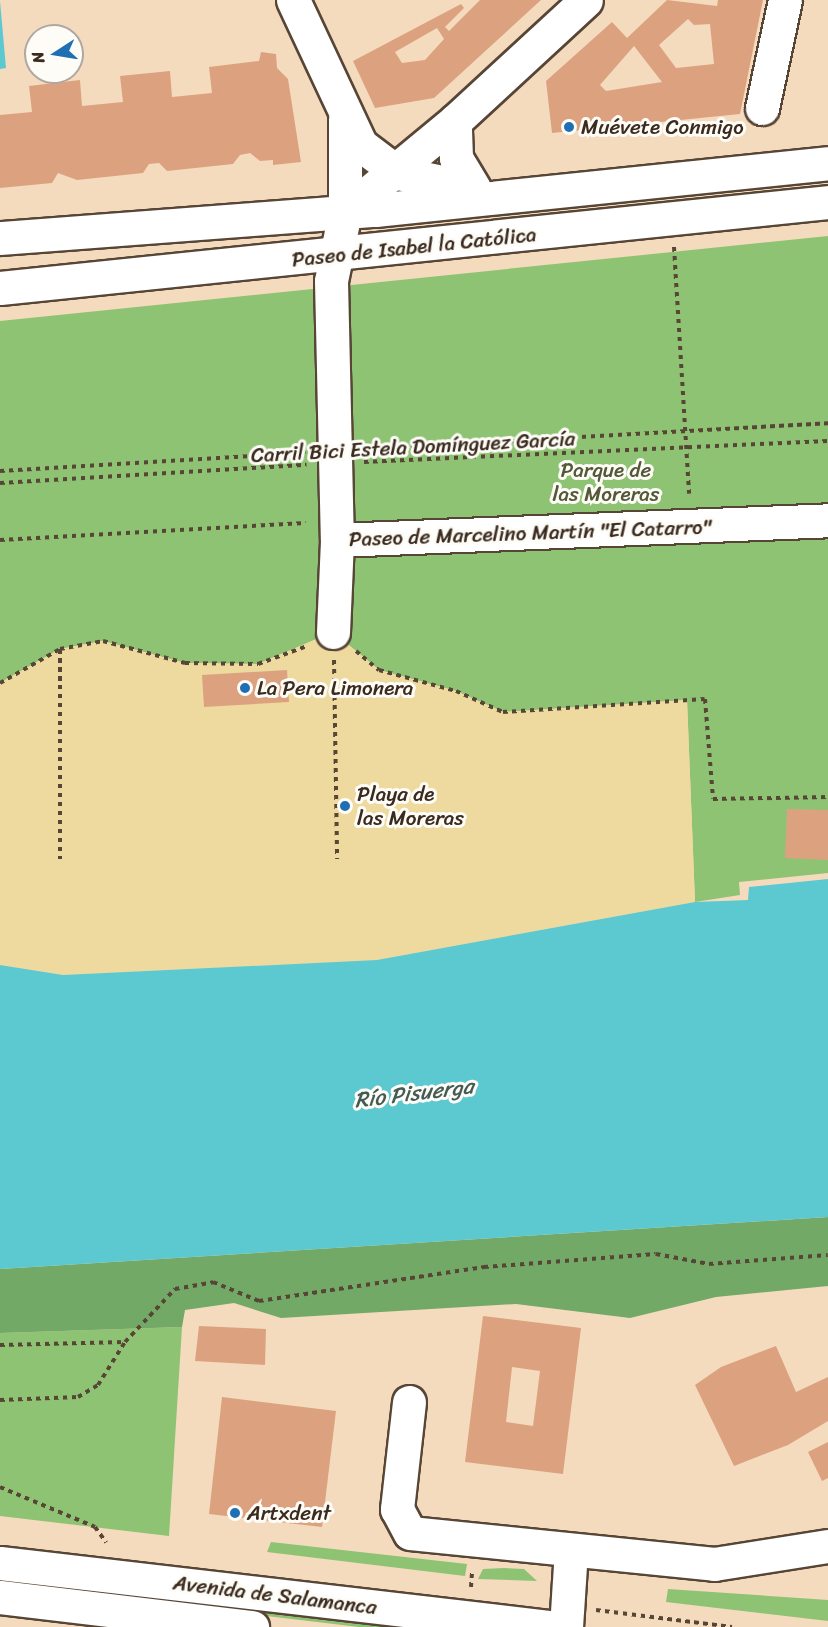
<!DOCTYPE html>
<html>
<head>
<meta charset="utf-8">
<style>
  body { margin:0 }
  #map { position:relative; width:828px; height:1627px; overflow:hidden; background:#f4dbbe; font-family:Sriracha,sans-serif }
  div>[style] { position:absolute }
  .green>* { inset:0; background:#8ec374 }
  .forest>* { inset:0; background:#72a966 }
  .sand>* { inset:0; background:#eeda9e }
  .water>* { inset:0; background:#5cc9d1 }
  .building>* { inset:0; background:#dca280 }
  .path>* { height:4px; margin-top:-2px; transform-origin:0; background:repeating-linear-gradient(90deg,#574536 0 4.5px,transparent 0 9px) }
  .roads { filter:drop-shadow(2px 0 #574536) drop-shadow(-2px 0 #574536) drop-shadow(0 2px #574536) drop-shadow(0 -2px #574536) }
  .minor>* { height:33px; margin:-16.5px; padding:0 16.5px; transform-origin:16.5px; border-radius:16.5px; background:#fff }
  .major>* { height:33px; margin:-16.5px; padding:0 16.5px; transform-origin:16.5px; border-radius:16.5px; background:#fff }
  .highway>* { height:33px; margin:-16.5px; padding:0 16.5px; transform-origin:16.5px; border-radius:16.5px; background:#fff }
  .dots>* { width:16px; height:16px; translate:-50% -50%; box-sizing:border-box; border:3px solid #fdfcf7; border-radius:50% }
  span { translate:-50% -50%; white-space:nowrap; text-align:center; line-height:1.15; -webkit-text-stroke:6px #fdfcf7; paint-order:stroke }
  .poi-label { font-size:21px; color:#3b2a1e }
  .left { translate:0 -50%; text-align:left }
  .street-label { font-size:21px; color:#3b2a1e }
  .park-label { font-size:21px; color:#545838 }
  .water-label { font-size:22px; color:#455a54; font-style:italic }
  .north { position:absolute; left:24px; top:24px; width:60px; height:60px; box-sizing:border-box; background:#fdfcf7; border:2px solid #afa8a0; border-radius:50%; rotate:258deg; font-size:16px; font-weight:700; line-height:24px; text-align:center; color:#3b2a1e }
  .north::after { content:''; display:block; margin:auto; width:21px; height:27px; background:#1f6fb2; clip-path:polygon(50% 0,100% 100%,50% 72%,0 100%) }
</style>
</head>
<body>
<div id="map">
  <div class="green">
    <i style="clip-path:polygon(828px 236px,828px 873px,739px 882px,740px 895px,695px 902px,687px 700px,503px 712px,456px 691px,379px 670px,333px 632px,258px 664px,185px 663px,103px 641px,60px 649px,0 683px,0 321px)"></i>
    <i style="clip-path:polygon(182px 1327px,169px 1536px,0 1516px,0 1333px)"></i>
    <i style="clip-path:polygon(271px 1542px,467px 1564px,465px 1576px,267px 1552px)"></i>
    <i style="clip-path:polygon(504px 1568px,524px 1569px,537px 1581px,478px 1579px,483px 1569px)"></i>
    <i style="clip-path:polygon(0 1579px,110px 1590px,404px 1627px,359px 1627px,0 1584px)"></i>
    <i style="clip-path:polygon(668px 1589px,828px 1600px,828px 1621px,666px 1602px)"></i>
  </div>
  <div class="forest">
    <i style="clip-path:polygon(828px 1217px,828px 1286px,716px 1297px,630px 1318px,516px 1304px,281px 1318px,234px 1303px,185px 1310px,182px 1327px,0 1333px,0 1269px)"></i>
  </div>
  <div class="sand">
    <i style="clip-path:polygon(333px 632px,379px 670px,456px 691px,503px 712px,687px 700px,695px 902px,377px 960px,63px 975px,0 965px,0 683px,60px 649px,103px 641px,185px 663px,258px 664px)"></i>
  </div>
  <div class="water">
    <i style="clip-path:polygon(0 1px,6px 68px,0 69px)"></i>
    <i style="clip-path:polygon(828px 879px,828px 1217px,0 1269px,0 965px,63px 975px,377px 960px,695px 902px,748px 900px,749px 887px)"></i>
  </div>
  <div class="building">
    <i style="clip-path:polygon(evenodd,480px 0,541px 0,434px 98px,375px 108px,353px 61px,461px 4px,464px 8px,445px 27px,449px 31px,480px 0,437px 28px,444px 39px,425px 60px,402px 63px,395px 52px,437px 28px)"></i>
    <i style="clip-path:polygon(evenodd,667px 0,717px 6px,718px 0,763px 0,740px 114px,552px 133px,546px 81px,612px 22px,627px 38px,667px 0,688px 19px,694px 25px,710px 24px,714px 64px,676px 68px,659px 45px,688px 19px,667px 0,634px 46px,662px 82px,606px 91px,600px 85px,634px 46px)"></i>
    <i style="clip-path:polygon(261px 52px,276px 54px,277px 68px,288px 79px,301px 162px,273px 165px,273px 160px,260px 161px,250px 153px,240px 155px,233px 164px,167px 171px,159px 163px,149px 164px,143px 173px,77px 180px,58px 173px,52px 183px,0 188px,0 115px,32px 112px,29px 86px,80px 80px,82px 106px,123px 102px,120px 76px,170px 71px,172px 97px,212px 93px,209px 67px,259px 61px)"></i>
    <i style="clip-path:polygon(287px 670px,289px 702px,204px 707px,202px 675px)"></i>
    <i style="clip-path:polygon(787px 809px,828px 810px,828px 860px,785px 858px)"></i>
    <i style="clip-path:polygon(evenodd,483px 1316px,581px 1328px,563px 1474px,465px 1462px,483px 1316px,512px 1367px,540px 1371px,533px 1426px,506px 1422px,512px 1367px)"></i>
    <i style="clip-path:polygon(199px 1326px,266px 1329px,265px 1365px,195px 1361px)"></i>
    <i style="clip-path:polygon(776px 1346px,796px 1392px,828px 1377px,828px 1421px,788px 1445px,734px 1466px,695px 1385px,721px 1367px)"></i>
    <i style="clip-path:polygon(222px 1397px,336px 1411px,322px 1527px,209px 1514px)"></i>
    <i style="clip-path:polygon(828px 1442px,828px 1478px,822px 1481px,808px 1452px)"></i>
  </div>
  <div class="path">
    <i style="left:674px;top:247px;width:247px;rotate:86.5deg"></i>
    <i style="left:366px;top:449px;width:463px;rotate:-3.2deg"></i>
    <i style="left:364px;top:462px;width:464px;rotate:-2.6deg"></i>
    <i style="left:0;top:471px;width:306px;rotate:-3.4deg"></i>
    <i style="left:0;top:483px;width:307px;rotate:-3.4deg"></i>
    <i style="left:0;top:540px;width:306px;rotate:-3.2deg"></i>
    <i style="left:60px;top:649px;width:210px;rotate:90deg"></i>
    <i style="left:356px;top:651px;width:30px;rotate:40deg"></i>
    <i style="left:379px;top:670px;width:80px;rotate:15.3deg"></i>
    <i style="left:456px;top:691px;width:51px;rotate:24.1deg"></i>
    <i style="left:503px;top:712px;width:202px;rotate:-3.7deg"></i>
    <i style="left:705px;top:699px;width:100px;rotate:85.4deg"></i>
    <i style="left:713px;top:799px;width:115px;rotate:-1deg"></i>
    <i style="left:334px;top:660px;width:199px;rotate:89.1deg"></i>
    <i style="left:0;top:683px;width:69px;rotate:-29.5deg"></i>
    <i style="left:60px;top:649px;width:44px;rotate:-10.5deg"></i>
    <i style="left:103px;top:641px;width:85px;rotate:15deg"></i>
    <i style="left:185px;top:663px;width:73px;rotate:0.8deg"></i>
    <i style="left:258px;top:664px;width:52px;rotate:-20.2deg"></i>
    <i style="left:0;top:1345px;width:125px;rotate:-1.4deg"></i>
    <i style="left:0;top:1400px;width:78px;rotate:-2.2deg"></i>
    <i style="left:78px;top:1397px;width:23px;rotate:-31deg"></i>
    <i style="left:98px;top:1385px;width:51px;rotate:-57.9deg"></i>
    <i style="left:125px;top:1342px;width:73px;rotate:-46.7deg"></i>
    <i style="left:175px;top:1289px;width:39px;rotate:-10deg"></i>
    <i style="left:213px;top:1282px;width:50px;rotate:22.4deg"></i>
    <i style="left:259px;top:1301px;width:228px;rotate:-8.6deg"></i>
    <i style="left:484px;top:1267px;width:172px;rotate:-4.3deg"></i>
    <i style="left:656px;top:1254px;width:54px;rotate:10.7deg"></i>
    <i style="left:709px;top:1264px;width:119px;rotate:-4.3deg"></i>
    <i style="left:0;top:1487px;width:103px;rotate:22.8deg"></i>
    <i style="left:95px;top:1527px;width:19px;rotate:54deg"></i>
    <i style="left:471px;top:1587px;width:16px;rotate:-86deg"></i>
    <i style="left:596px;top:1610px;width:137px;rotate:7.1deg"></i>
  </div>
  <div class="roads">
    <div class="minor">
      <i style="left:762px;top:108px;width:110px;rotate:-78deg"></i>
      <i style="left:345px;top:119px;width:93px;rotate:90deg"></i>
      <i style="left:345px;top:212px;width:70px;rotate:101.5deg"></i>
      <i style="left:331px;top:281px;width:259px;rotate:88.7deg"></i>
      <i style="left:337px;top:540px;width:491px;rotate:-2.3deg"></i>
      <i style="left:474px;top:188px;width:35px;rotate:-121deg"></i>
      <i style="left:456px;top:158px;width:37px;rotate:-92deg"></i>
      <i style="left:455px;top:121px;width:178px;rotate:-42.7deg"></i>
      <i style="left:345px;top:212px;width:143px;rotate:-39.6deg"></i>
      <i style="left:333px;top:632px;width:92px;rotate:-87.5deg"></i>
      <i style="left:409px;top:1402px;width:108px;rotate:96.4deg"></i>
      <i style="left:397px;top:1509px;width:27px;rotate:62deg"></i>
      <i style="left:410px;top:1533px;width:306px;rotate:5.8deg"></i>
      <i style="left:714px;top:1564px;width:115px;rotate:-9deg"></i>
      <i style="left:566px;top:1627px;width:77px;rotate:-86.3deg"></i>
    </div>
    <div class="major">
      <i style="left:293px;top:0;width:160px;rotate:64.9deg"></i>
      <i style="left:361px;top:145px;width:46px;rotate:37.1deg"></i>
      <i style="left:398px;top:173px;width:76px;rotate:11.5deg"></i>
      <i style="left:0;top:238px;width:376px;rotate:-4.3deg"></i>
      <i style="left:375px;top:210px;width:455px;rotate:-5.9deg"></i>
      <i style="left:0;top:288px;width:832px;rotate:-5.93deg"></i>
    </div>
    <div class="highway">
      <i style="left:0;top:1563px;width:554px;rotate:6.64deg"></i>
      <i style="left:0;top:1597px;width:254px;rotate:6.8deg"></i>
    </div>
  </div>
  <div class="dots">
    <i style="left:569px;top:127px;background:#1f6fb2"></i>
    <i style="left:245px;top:688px;background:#1f6fb2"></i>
    <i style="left:345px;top:806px;background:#1f6fb2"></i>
    <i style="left:235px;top:1513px;background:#1f6fb2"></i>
  </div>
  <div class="poi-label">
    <span class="left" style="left:581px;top:127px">Muévete Conmigo</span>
    <span class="left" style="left:257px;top:688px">La Pera Limonera</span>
    <span class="left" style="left:357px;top:806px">Playa de<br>las Moreras</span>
    <span class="left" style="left:247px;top:1513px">Artxdent</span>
  </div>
  <div class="street-label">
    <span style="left:414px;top:247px;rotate:-6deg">Paseo de Isabel la Católica</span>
    <span style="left:413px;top:447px;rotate:-3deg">Carril Bici Estela Domínguez García</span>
    <span style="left:530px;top:533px;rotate:-2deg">Paseo de Marcelino Martín "El Catarro"</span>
    <span style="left:275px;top:1595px;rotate:7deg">Avenida de Salamanca</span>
  </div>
  <div class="park-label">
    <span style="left:606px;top:482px">Parque de<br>las Moreras</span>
  </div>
  <div class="water-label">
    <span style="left:414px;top:1093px;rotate:-7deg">Río Pisuerga</span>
  </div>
  <div class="north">N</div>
</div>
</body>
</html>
